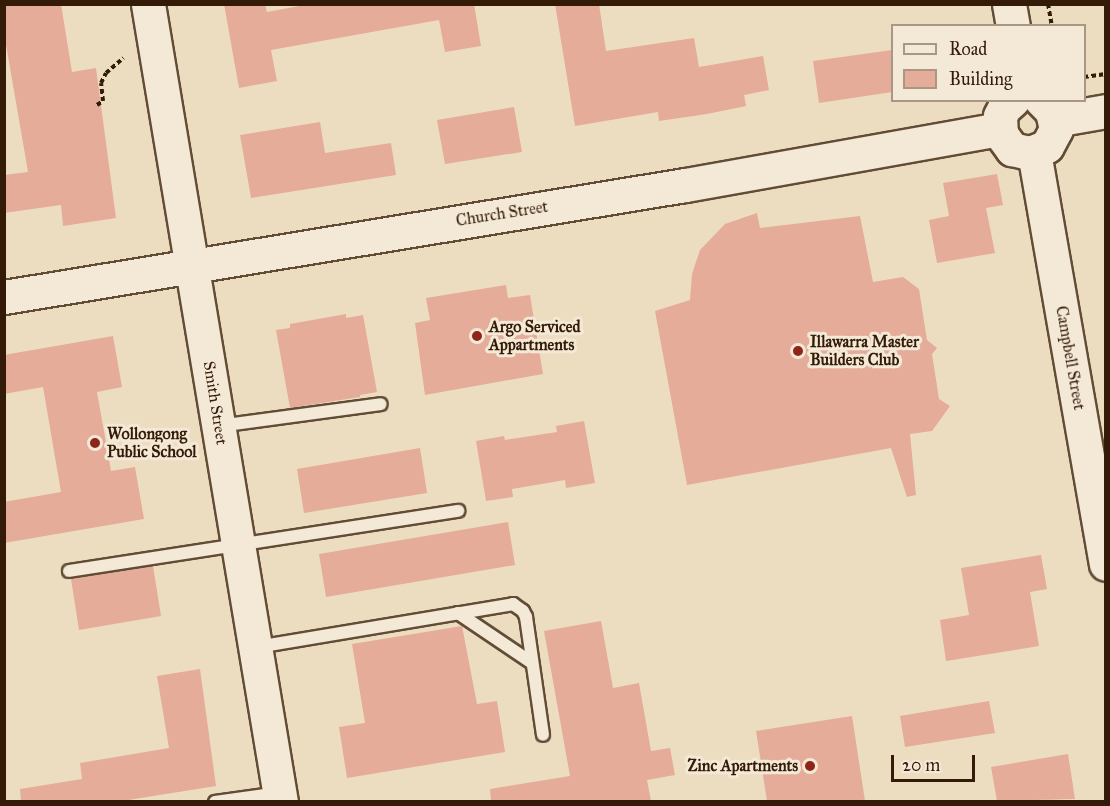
<!DOCTYPE html>
<html>
<head>
<meta charset="utf-8">
<style>
  body { margin:0 }
  #map { position:relative; width:1110px; height:806px; overflow:hidden; background:#edddc0; font-family:"IM FELL Great Primer",serif }
  div>[style] { position:absolute }
  .building>* { inset:0; background:#e4ac99 }
  .path>* { height:4px; margin-top:-2px; transform-origin:0; background:repeating-linear-gradient(90deg,#341b08 0 4.5px,transparent 0 7.5px) }
  .roads { filter:drop-shadow(2px 0 #624c36) drop-shadow(-2px 0 #624c36) drop-shadow(0 2px #624c36) drop-shadow(0 -2px #624c36) }
  .lane>* { height:12px; margin:-6px; padding:0 6px; transform-origin:6px; border-radius:6px; background:#f3e9d6 }
  .secondary>* { height:33px; margin:-16.5px; padding:0 16.5px; transform-origin:16.5px; border-radius:16.5px; background:#f3e9d6 }
  .dots>* { width:16px; height:16px; translate:-50% -50%; box-sizing:border-box; border:3px solid #f3e9d6; border-radius:50% }
  span { translate:-50% -50%; white-space:nowrap; text-align:center; line-height:1.15; -webkit-text-stroke:6px #f3e9d6; paint-order:stroke }
  .street-label { font-size:16px; color:#341b08 }
  .poi-label { font-size:16px; color:#341b08; font-weight:700 }
  .left { translate:0 -50%; text-align:left }
  .right { translate:-100% -50%; text-align:right }
  .frame { position:absolute; inset:0; border:6px solid #341b08; pointer-events:none }
  .legend { position:absolute; left:891px; top:24px; width:195px; height:78px; box-sizing:border-box; background:#f3e9d6; border:2px solid #a79784; margin:0; padding:8px 10px; list-style:none; font-size:18px; color:#341b08 }
  .legend li { display:flex; align-items:center; gap:12px; height:30px }
  .legend b { width:30px; border:2px solid #a79784 }
  .scale { position:absolute; left:891px; top:755px; width:84px; height:27px; box-sizing:border-box; border:3px solid #341b08; border-top:0; padding-left:8px; font-size:18px; line-height:21px; white-space:nowrap; color:#341b08; -webkit-text-stroke:4px #f3e9d6; paint-order:stroke }
</style>
</head>
<body>
<div id="map">
  <div class="building">
    <i style="clip-path:polygon(4px 4px,61px 4px,72px 72px,96px 68px,116px 218px,63px 226px,61px 205px,4px 213px,4px 175px,28px 172px,4px 33px)"></i>
    <i style="clip-path:polygon(224px 4px,265px 4px,267px 12px,310px 4px,474px 4px,481px 46px,445px 52px,439px 20px,271px 50px,277px 81px,239px 88px)"></i>
    <i style="clip-path:polygon(555px 4px,599px 4px,606px 51px,694px 38px,699px 67px,763px 56px,769px 90px,744px 95px,746px 106px,707px 114px,659px 121px,658px 112px,575px 126px)"></i>
    <i style="clip-path:polygon(892px 50px,892px 92px,819px 103px,813px 61px)"></i>
    <i style="clip-path:polygon(514px 107px,522px 152px,445px 164px,437px 120px)"></i>
    <i style="clip-path:polygon(320px 122px,325px 153px,391px 143px,396px 175px,251px 198px,240px 135px)"></i>
    <i style="clip-path:polygon(997px 174px,1003px 205px,986px 208px,995px 253px,937px 263px,929px 220px,949px 216px,943px 183px)"></i>
    <i style="clip-path:polygon(757px 213px,760px 228px,860px 216px,873px 282px,903px 277px,919px 289px,927px 340px,937px 348px,932px 354px,939px 399px,950px 406px,932px 431px,910px 434px,916px 495px,907px 497px,891px 448px,687px 485px,655px 311px,690px 300px,692px 274px,700px 250px,725px 224px)"></i>
    <i style="clip-path:polygon(506px 285px,508px 298px,530px 295px,543px 374px,425px 395px,415px 323px,430px 320px,426px 298px)"></i>
    <i style="clip-path:polygon(346px 314px,346px 318px,363px 315px,377px 392px,360px 395px,360px 397px,290px 408px,276px 330px,290px 328px,290px 324px)"></i>
    <i style="clip-path:polygon(113px 336px,122px 387px,97px 392px,111px 471px,135px 467px,144px 519px,4px 543px,4px 502px,61px 492px,43px 387px,4px 394px,4px 355px)"></i>
    <i style="clip-path:polygon(584px 421px,595px 483px,566px 488px,565px 480px,512px 489px,513px 497px,486px 501px,476px 441px,504px 436px,505px 440px,557px 432px,556px 426px)"></i>
    <i style="clip-path:polygon(420px 448px,427px 493px,304px 513px,297px 469px)"></i>
    <i style="clip-path:polygon(508px 522px,515px 565px,326px 597px,319px 554px)"></i>
    <i style="clip-path:polygon(1041px 555px,1047px 589px,1030px 592px,1039px 646px,946px 661px,940px 620px,969px 615px,961px 568px)"></i>
    <i style="clip-path:polygon(153px 566px,161px 616px,79px 630px,71px 579px)"></i>
    <i style="clip-path:polygon(601px 621px,613px 688px,639px 683px,651px 751px,670px 748px,675px 775px,647px 780px,651px 801px,491px 801px,490px 789px,570px 776px,544px 631px)"></i>
    <i style="clip-path:polygon(462px 626px,477px 704px,497px 701px,505px 752px,347px 778px,339px 727px,365px 723px,352px 644px)"></i>
    <i style="clip-path:polygon(200px 669px,216px 786px,122px 801px,21px 801px,20px 789px,82px 779px,80px 763px,169px 748px,157px 676px)"></i>
    <i style="clip-path:polygon(989px 701px,995px 733px,905px 747px,900px 716px)"></i>
    <i style="clip-path:polygon(852px 716px,865px 801px,767px 801px,756px 731px)"></i>
    <i style="clip-path:polygon(1068px 754px,1075px 799px,997px 801px,991px 767px)"></i>
  </div>
  <div class="path">
    <i style="left:1048px;top:4px;width:22px;rotate:80deg"></i>
    <i style="left:1084px;top:77px;width:22px;rotate:-8deg"></i>
    <i style="left:97px;top:105px;width:7px;rotate:-34deg"></i>
    <i style="left:103px;top:101px;width:18px;rotate:-96deg"></i>
    <i style="left:101px;top:83px;width:11px;rotate:-63deg"></i>
    <i style="left:106px;top:73px;width:23px;rotate:-41deg"></i>
  </div>
  <div class="roads">
    <div class="lane">
      <i style="left:219px;top:426px;width:163px;rotate:-7.7deg"></i>
      <i style="left:69px;top:571px;width:394px;rotate:-8.8deg"></i>
      <i style="left:458px;top:613px;width:89px;rotate:34deg"></i>
      <i style="left:257px;top:647px;width:260px;rotate:-9.5deg"></i>
      <i style="left:513px;top:604px;width:12px;rotate:35deg"></i>
      <i style="left:523px;top:611px;width:7px;rotate:63deg"></i>
      <i style="left:526px;top:617px;width:119px;rotate:81.8deg"></i>
      <i style="left:215px;top:802px;width:65px;rotate:-8deg"></i>
    </div>
    <div class="secondary">
      <i style="left:148px;top:4px;width:809px;rotate:80.54deg"></i>
      <i style="left:1009px;top:4px;width:22px;rotate:80deg"></i>
      <i style="left:1013px;top:100px;width:12px;rotate:138deg"></i>
      <i style="left:1004px;top:108px;width:9px;rotate:117deg"></i>
      <i style="left:1000px;top:116px;width:18px;rotate:87deg"></i>
      <i style="left:1001px;top:134px;width:19px;rotate:54deg"></i>
      <i style="left:1012px;top:149px;width:18px;rotate:13deg"></i>
      <i style="left:1030px;top:153px;width:18px;rotate:-22deg"></i>
      <i style="left:1047px;top:146px;width:19px;rotate:-62deg"></i>
      <i style="left:1056px;top:129px;width:18px;rotate:-103deg"></i>
      <i style="left:1052px;top:111px;width:16px;rotate:-135deg"></i>
      <i style="left:1055px;top:120px;width:52px;rotate:-10deg"></i>
      <i style="left:1034px;top:152px;width:418px;rotate:80.1deg"></i>
      <i style="left:4px;top:297px;width:690px;rotate:-9.34deg"></i>
      <i style="left:685px;top:185px;width:320px;rotate:-10.1deg"></i>
    </div>
  </div>
  <div class="dots">
    <i style="left:477px;top:336px;background:#8f2418"></i>
    <i style="left:798px;top:351px;background:#8f2418"></i>
    <i style="left:95px;top:443px;background:#8f2418"></i>
    <i style="left:810px;top:766px;background:#8f2418"></i>
  </div>
  <div class="street-label">
    <span style="left:502px;top:214px;rotate:-9deg">Church Street</span>
    <span style="left:1070px;top:358px;rotate:80deg">Campbell Street</span>
    <span style="left:215px;top:403px;rotate:81deg">Smith Street</span>
  </div>
  <div class="poi-label">
    <span class="left" style="left:489px;top:336px">Argo Serviced<br>Appartments</span>
    <span class="left" style="left:810px;top:351px">Illawarra Master<br>Builders Club</span>
    <span class="left" style="left:107px;top:443px">Wollongong<br>Public School</span>
    <span class="right" style="left:798px;top:766px">Zinc Apartments</span>
  </div>
  <div class="frame"></div>
  <ul class="legend">
  <li><b style="height:8px;background:#f3e9d6"></b>Road</li>
  <li><b style="height:16px;background:#e4ac99"></b>Building</li>
  </ul>
  <div class="scale">20 m</div>
</div>
</body>
</html>
